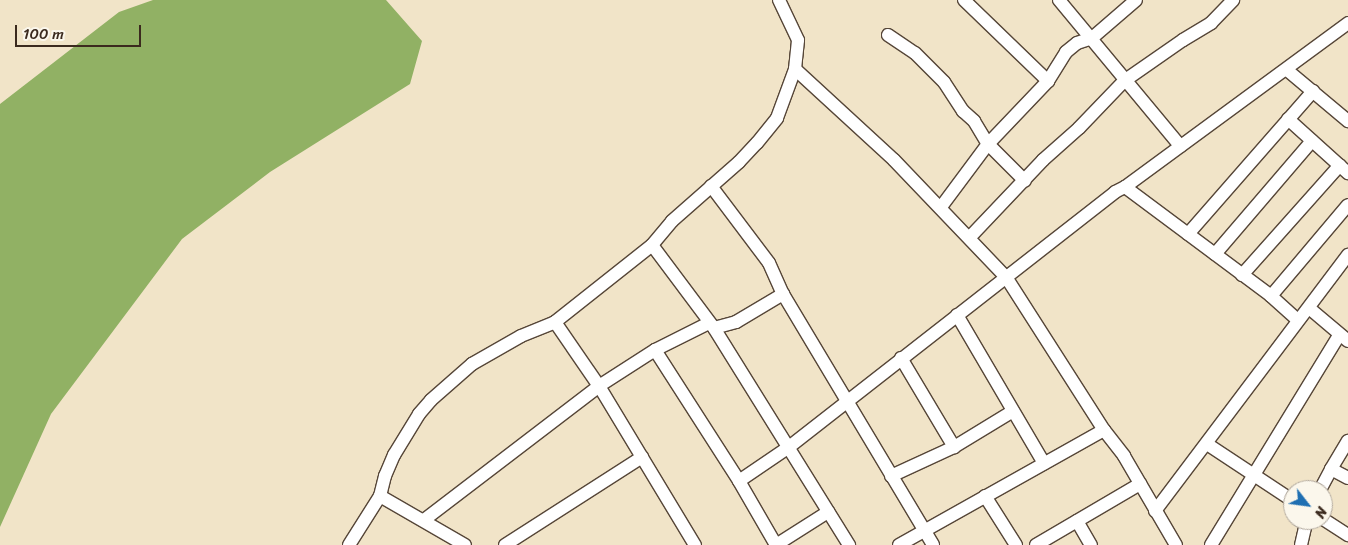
<!DOCTYPE html>
<html>
<head>
<meta charset="utf-8">
<style>
  body { margin:0 }
  #map { position:relative; width:1348px; height:545px; overflow:hidden; background:#f1e4c8; font-family:Sriracha,sans-serif }
  div>[style] { position:absolute }
  .forest>* { inset:0; background:#91b164 }
  .roads { filter:drop-shadow(1px 0 #564638) drop-shadow(-1px 0 #564638) drop-shadow(0 1px #564638) drop-shadow(0 -1px #564638) }
  .minor>* { height:12px; margin:-6px; padding:0 6px; transform-origin:6px; border-radius:6px; background:#fff }
  span { translate:-50% -50%; white-space:nowrap; text-align:center; line-height:1.15; -webkit-text-stroke:4px #fbf7ec; paint-order:stroke }
  .north { position:absolute; left:1283px; top:480px; width:50px; height:50px; box-sizing:border-box; background:#fbf7ec; border:1px solid #aea59a; border-radius:50%; rotate:120deg; font-size:14px; font-weight:700; line-height:20px; text-align:center; color:#3b2a1e }
  .north::after { content:''; display:block; margin:auto; width:18px; height:22px; background:#1f6fb2; clip-path:polygon(50% 0,100% 100%,50% 72%,0 100%) }
  .scale { position:absolute; left:15px; top:25px; width:126px; height:22px; box-sizing:border-box; border:2px solid #3b2a1e; border-top:0; padding-left:6px; font-size:15px; line-height:18px; white-space:nowrap; color:#3b2a1e; -webkit-text-stroke:4px #fbf7ec; paint-order:stroke }
</style>
</head>
<body>
<div id="map">
  <div class="forest">
    <i style="clip-path:polygon(153px 0,386px 0,422px 41px,410px 84px,270px 172px,182px 239px,51px 414px,0 527px,0 104px,119px 12px)"></i>
  </div>
  <div class="roads">
    <div class="minor">
      <i style="left:964px;top:0;width:117px;rotate:44deg"></i>
      <i style="left:1059px;top:0;width:190px;rotate:50.3deg"></i>
      <i style="left:888px;top:35px;width:32px;rotate:34deg"></i>
      <i style="left:915px;top:53px;width:41px;rotate:45deg"></i>
      <i style="left:944px;top:82px;width:35px;rotate:57deg"></i>
      <i style="left:963px;top:111px;width:15px;rotate:42deg"></i>
      <i style="left:974px;top:121px;width:27px;rotate:59deg"></i>
      <i style="left:988px;top:144px;width:52px;rotate:45deg"></i>
      <i style="left:795px;top:69px;width:134px;rotate:42.6deg"></i>
      <i style="left:894px;top:160px;width:162px;rotate:46.3deg"></i>
      <i style="left:1006px;top:277px;width:182px;rotate:57.4deg"></i>
      <i style="left:1104px;top:430px;width:33px;rotate:52deg"></i>
      <i style="left:1124px;top:456px;width:103px;rotate:59.7deg"></i>
      <i style="left:1287px;top:70px;width:80px;rotate:39.9deg"></i>
      <i style="left:1288px;top:119px;width:81px;rotate:42deg"></i>
      <i style="left:711px;top:186px;width:96px;rotate:53deg"></i>
      <i style="left:769px;top:263px;width:34px;rotate:66deg"></i>
      <i style="left:783px;top:294px;width:292px;rotate:59.1deg"></i>
      <i style="left:1125px;top:187px;width:277px;rotate:-36.3deg"></i>
      <i style="left:941px;top:207px;width:79px;rotate:-53.3deg"></i>
      <i style="left:988px;top:144px;width:87px;rotate:-46.4deg"></i>
      <i style="left:1048px;top:81px;width:34px;rotate:-58deg"></i>
      <i style="left:1066px;top:52px;width:14px;rotate:-39deg"></i>
      <i style="left:1077px;top:43px;width:16px;rotate:-18deg"></i>
      <i style="left:1092px;top:38px;width:58px;rotate:-40.8deg"></i>
      <i style="left:1188px;top:234px;width:190px;rotate:-48.8deg"></i>
      <i style="left:970px;top:237px;width:106px;rotate:-46.5deg"></i>
      <i style="left:1043px;top:160px;width:48px;rotate:-41.6deg"></i>
      <i style="left:1079px;top:128px;width:65px;rotate:-46.2deg"></i>
      <i style="left:1124px;top:81px;width:72px;rotate:-34.8deg"></i>
      <i style="left:1183px;top:40px;width:33px;rotate:-31deg"></i>
      <i style="left:1211px;top:23px;width:32px;rotate:-46deg"></i>
      <i style="left:652px;top:245px;width:104px;rotate:53.2deg"></i>
      <i style="left:714px;top:328px;width:256px;rotate:58.1deg"></i>
      <i style="left:1215px;top:254px;width:149px;rotate:-49.4deg"></i>
      <i style="left:1242px;top:275px;width:147px;rotate:-48.3deg"></i>
      <i style="left:1271px;top:296px;width:119px;rotate:-49.8deg"></i>
      <i style="left:1309px;top:308px;width:51px;rotate:40.2deg"></i>
      <i style="left:957px;top:315px;width:172px;rotate:59.6deg"></i>
      <i style="left:555px;top:322px;width:78px;rotate:55.5deg"></i>
      <i style="left:599px;top:386px;width:186px;rotate:58.9deg"></i>
      <i style="left:714px;top:328px;width:23px;rotate:-15deg"></i>
      <i style="left:736px;top:322px;width:55px;rotate:-30.8deg"></i>
      <i style="left:655px;top:350px;width:156px;rotate:57.3deg"></i>
      <i style="left:739px;top:481px;width:74px;rotate:60deg"></i>
      <i style="left:901px;top:358px;width:104px;rotate:59.2deg"></i>
      <i style="left:1207px;top:444px;width:103px;rotate:33.5deg"></i>
      <i style="left:1331px;top:469px;width:33px;rotate:-59deg"></i>
      <i style="left:891px;top:476px;width:69px;rotate:-24.7deg"></i>
      <i style="left:954px;top:447px;width:69px;rotate:-31.4deg"></i>
      <i style="left:739px;top:481px;width:60px;rotate:-34.2deg"></i>
      <i style="left:789px;top:447px;width:414px;rotate:-38deg"></i>
      <i style="left:1115px;top:192px;width:11px;rotate:-27deg"></i>
      <i style="left:1125px;top:187px;width:182px;rotate:36.7deg"></i>
      <i style="left:1271px;top:296px;width:36px;rotate:42deg"></i>
      <i style="left:1320px;top:490px;width:24px;rotate:-62deg"></i>
      <i style="left:1331px;top:469px;width:19px;rotate:28deg"></i>
      <i style="left:380px;top:496px;width:98px;rotate:30deg"></i>
      <i style="left:985px;top:496px;width:58px;rotate:57.7deg"></i>
      <i style="left:1155px;top:511px;width:321px;rotate:-53deg"></i>
      <i style="left:1323px;top:519px;width:30px;rotate:33deg"></i>
      <i style="left:424px;top:520px;width:220px;rotate:-37.4deg"></i>
      <i style="left:599px;top:386px;width:67px;rotate:-32.7deg"></i>
      <i style="left:655px;top:350px;width:60px;rotate:-26.6deg"></i>
      <i style="left:1077px;top:521px;width:28px;rotate:60deg"></i>
      <i style="left:349px;top:545px;width:58px;rotate:-57.7deg"></i>
      <i style="left:380px;top:496px;width:21px;rotate:-76deg"></i>
      <i style="left:385px;top:476px;width:23px;rotate:-67deg"></i>
      <i style="left:394px;top:455px;width:48px;rotate:-58.6deg"></i>
      <i style="left:419px;top:414px;width:18px;rotate:-49deg"></i>
      <i style="left:431px;top:400px;width:55px;rotate:-41.3deg"></i>
      <i style="left:472px;top:364px;width:56px;rotate:-29.7deg"></i>
      <i style="left:521px;top:336px;width:37px;rotate:-22deg"></i>
      <i style="left:555px;top:322px;width:124px;rotate:-38.4deg"></i>
      <i style="left:652px;top:245px;width:31px;rotate:-50deg"></i>
      <i style="left:672px;top:221px;width:89px;rotate:-41.4deg"></i>
      <i style="left:739px;top:162px;width:26px;rotate:-47deg"></i>
      <i style="left:757px;top:143px;width:32px;rotate:-51deg"></i>
      <i style="left:777px;top:118px;width:52px;rotate:-69.8deg"></i>
      <i style="left:795px;top:69px;width:29px;rotate:-84deg"></i>
      <i style="left:798px;top:40px;width:44px;rotate:-115.4deg"></i>
      <i style="left:505px;top:545px;width:163px;rotate:-32.7deg"></i>
      <i style="left:776px;top:545px;width:62px;rotate:-32.4deg"></i>
      <i style="left:899px;top:545px;width:235px;rotate:-29.3deg"></i>
      <i style="left:1036px;top:545px;width:121px;rotate:-30.4deg"></i>
      <i style="left:1211px;top:545px;width:246px;rotate:-58.6deg"></i>
      <i style="left:1301px;top:545px;width:26px;rotate:-77deg"></i>
    </div>
  </div>
  <div class="north">N</div>
  <div class="scale">100 m</div>
</div>
</body>
</html>
